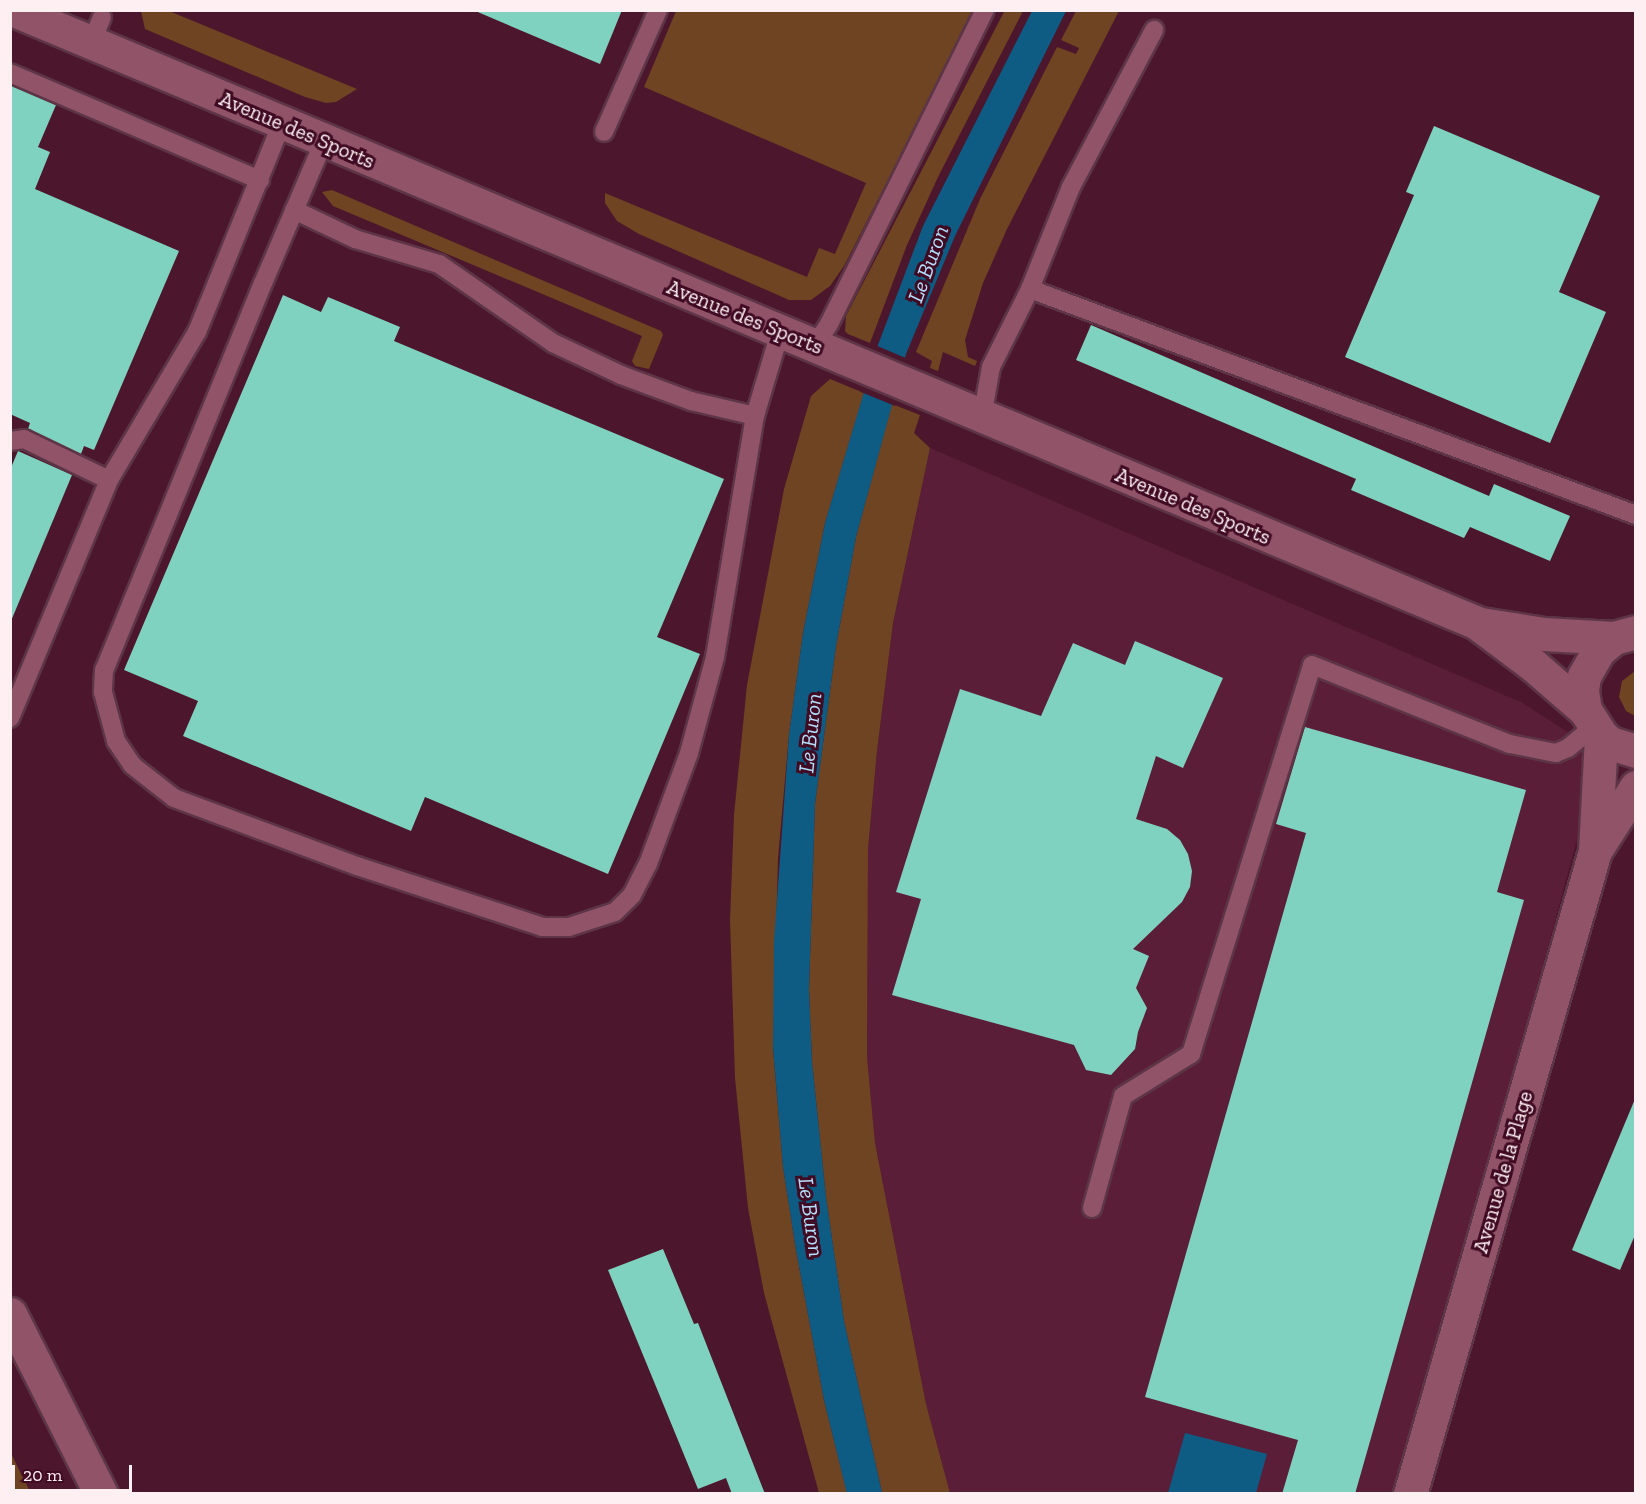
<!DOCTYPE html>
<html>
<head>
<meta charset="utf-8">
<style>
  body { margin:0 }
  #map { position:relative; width:1646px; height:1504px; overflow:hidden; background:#4c162c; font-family:"Zilla Slab",serif }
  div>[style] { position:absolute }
  .built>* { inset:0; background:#5b1e38 }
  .green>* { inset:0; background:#6e4422 }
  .water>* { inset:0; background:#0e5c84 }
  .pier>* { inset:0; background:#4c162c }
  .building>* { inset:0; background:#80d2c0 }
  .roads { filter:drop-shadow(2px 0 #5d3546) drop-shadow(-2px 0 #5d3546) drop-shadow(0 2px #5d3546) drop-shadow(0 -2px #5d3546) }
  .service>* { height:18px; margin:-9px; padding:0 9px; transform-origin:9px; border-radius:9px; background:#905368 }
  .minor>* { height:33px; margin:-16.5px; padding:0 16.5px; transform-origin:16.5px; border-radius:16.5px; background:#905368 }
  .tertiary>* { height:33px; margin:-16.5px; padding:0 16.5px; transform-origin:16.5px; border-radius:16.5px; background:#905368 }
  span { translate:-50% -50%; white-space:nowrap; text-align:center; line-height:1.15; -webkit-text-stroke:6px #400b22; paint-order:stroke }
  .street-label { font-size:21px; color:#feeff3 }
  .water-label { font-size:22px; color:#b4defb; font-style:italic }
  .frame { position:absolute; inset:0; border:12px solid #feeff3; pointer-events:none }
  .scale { position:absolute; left:12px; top:1465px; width:120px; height:27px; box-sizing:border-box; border:3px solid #feeff3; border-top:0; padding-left:8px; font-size:18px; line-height:21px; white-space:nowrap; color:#feeff3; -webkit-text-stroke:4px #400b22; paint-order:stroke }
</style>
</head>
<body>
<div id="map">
  <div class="built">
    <i style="clip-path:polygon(930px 448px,1523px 703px,1600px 753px,1402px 1493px,950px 1493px,926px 1404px,875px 1143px,867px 1057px,868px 849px,877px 751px,893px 623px)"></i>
  </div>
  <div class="green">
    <i style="clip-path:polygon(1005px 10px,1023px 11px,938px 177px,907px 245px,870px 343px,848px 334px,845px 331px,846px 316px)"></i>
    <i style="clip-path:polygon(141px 11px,169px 11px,357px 89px,336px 102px,326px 103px,305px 97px,145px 29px)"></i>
    <i style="clip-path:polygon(676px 11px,974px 11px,844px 266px,830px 286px,811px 300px,789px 300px,639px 234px,617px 221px,605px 203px,605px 193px,807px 277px,819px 248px,835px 254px,866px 183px,644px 87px)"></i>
    <i style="clip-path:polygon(1076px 11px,1119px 11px,1007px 229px,983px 283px,965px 340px,968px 357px,977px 361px,975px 366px,943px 352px,938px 371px,930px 368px,932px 361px,916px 352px,980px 199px,1057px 47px,1076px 54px,1079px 48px,1061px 40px)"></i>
    <i style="clip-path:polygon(332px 190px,661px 331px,663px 335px,649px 369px,635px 366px,632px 361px,642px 336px,333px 206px,322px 192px)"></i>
    <i style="clip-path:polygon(830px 379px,864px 393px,825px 523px,803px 633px,789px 735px,778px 858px,773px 1048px,783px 1167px,796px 1250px,824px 1400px,847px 1493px,819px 1493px,764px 1293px,748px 1208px,735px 1078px,730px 920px,734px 815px,747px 685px,784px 489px,811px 396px)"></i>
    <i style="clip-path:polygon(892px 404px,920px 415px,914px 433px,930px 448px,893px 623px,877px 751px,868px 849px,867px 1057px,875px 1143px,926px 1404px,950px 1493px,882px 1493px,844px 1321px,826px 1197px,812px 1062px,809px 990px,815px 804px,836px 646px,856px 537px)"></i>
    <i style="clip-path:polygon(1635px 671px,1636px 671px,1635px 716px,1626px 711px,1619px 697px,1622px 681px)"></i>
    <i style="clip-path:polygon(11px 1453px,20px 1472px,31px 1493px,11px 1493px)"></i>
  </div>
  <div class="water">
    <i style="clip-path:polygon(1032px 11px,1066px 11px,955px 236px,906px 354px,856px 537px,836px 646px,815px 804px,809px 990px,812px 1062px,826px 1197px,844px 1321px,882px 1493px,847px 1494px,824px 1400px,796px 1250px,783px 1167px,773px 1048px,774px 941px,789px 735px,803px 633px,825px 523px,878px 345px,923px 226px)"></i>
    <i style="clip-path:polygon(1185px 1433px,1267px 1454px,1256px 1493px,1168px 1493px)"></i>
  </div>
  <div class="pier">
    <i style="clip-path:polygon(875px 345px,908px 359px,895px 406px,861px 392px)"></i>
  </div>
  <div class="building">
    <i style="clip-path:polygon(473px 10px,622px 10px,600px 64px)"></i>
    <i style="clip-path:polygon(10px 85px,56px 105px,38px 147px,50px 152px,35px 189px,179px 251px,94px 450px,84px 446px,81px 454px,28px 429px,30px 423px,10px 414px)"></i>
    <i style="clip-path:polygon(1434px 126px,1600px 196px,1559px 292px,1606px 312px,1550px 443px,1345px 357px,1414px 195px,1406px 192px)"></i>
    <i style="clip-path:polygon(283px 295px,321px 312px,328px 297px,400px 327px,394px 341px,724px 479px,657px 637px,700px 654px,608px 874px,425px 797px,411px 831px,183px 736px,198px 701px,124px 670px)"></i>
    <i style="clip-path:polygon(1091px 325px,1489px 496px,1494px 484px,1570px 516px,1550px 561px,1470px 527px,1464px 538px,1351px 490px,1356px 479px,1076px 360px)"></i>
    <i style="clip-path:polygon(18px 451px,72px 475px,11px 621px,10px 470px)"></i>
    <i style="clip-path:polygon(1135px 641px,1223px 678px,1183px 768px,1156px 756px,1136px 819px,1167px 829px,1180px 840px,1188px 854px,1192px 871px,1190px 887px,1182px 902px,1133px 949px,1149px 956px,1136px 988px,1147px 1008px,1138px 1032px,1135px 1049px,1111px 1075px,1086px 1070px,1074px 1045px,892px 995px,921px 899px,896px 892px,960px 689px,1041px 716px,1073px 643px,1125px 665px)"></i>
    <i style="clip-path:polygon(1305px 727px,1526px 790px,1497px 892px,1524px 900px,1355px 1494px,1282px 1494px,1298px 1440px,1145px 1397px,1306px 833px,1276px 824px)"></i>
    <i style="clip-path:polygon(1635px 1099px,1635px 1235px,1620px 1270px,1572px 1250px)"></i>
    <i style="clip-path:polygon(663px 1249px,694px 1324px,698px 1323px,765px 1494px,732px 1494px,726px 1478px,698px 1489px,664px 1406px,608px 1270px)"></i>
  </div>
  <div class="roads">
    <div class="service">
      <i style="left:91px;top:43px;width:28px;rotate:-67deg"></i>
      <i style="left:10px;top:73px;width:272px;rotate:23.2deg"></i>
      <i style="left:604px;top:132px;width:133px;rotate:-66.1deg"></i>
      <i style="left:324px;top:141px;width:155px;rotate:113.2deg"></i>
      <i style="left:263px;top:283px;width:418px;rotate:112.3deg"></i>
      <i style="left:104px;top:670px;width:22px;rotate:93deg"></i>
      <i style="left:103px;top:692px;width:51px;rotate:75.1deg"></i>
      <i style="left:116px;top:741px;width:29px;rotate:56deg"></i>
      <i style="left:132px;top:765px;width:53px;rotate:38.2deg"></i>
      <i style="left:174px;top:798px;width:195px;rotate:20.4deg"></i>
      <i style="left:357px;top:866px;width:195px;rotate:18.2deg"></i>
      <i style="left:542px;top:927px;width:27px"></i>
      <i style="left:569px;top:927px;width:48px;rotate:-18.1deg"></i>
      <i style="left:615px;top:912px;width:24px;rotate:-45deg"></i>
      <i style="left:632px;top:895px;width:35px;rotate:-63deg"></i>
      <i style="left:648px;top:864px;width:118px;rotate:-69.7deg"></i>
      <i style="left:689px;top:753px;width:99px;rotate:-74.8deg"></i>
      <i style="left:715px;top:657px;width:244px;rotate:-80.6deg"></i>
      <i style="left:755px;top:416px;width:88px;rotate:-73.4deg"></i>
      <i style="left:294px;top:210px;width:68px;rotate:25.4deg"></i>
      <i style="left:355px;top:239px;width:88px;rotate:16.6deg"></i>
      <i style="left:439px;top:264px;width:139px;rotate:34.7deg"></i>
      <i style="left:553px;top:343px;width:75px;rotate:25.2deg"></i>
      <i style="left:621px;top:375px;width:75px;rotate:20.4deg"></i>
      <i style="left:691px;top:401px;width:66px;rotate:13.2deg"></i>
      <i style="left:1030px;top:289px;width:647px;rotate:20.45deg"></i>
      <i style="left:815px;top:345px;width:25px;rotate:-56deg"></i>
      <i style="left:829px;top:324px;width:351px;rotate:-63.6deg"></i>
      <i style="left:982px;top:417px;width:51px;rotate:-79.8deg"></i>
      <i style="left:991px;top:367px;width:87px;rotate:-63.4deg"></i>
      <i style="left:1030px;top:289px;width:110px;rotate:-68.1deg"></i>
      <i style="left:1071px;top:187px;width:178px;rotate:-62.1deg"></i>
      <i style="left:10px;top:441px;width:14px;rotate:-8deg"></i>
      <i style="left:24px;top:439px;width:94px;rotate:25.8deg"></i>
      <i style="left:10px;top:718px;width:258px;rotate:-67.4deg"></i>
      <i style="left:109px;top:480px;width:172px;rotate:-59.3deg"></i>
      <i style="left:197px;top:332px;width:226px;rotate:-67.9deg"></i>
      <i style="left:1092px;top:1208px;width:116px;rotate:-74.5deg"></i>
      <i style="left:1123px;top:1096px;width:80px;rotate:-31.7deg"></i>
      <i style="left:1191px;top:1054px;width:407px;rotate:-72.7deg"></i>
      <i style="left:1312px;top:665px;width:213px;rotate:21.8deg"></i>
      <i style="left:1510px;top:744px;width:47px;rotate:11.1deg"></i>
      <i style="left:1556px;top:753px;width:13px;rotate:-23deg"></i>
      <i style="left:1568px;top:748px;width:33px;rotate:-40deg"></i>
    </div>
    <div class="minor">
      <i style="left:1595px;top:851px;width:76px;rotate:-57.4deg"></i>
      <i style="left:10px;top:1314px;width:202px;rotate:63.2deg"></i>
      <i style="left:1410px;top:1494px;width:669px;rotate:-73.95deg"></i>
      <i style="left:1595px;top:851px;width:116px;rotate:-87deg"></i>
    </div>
    <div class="tertiary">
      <i style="left:14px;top:10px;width:1586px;rotate:22.73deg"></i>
      <i style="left:1477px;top:623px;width:70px;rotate:36.9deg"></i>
      <i style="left:1533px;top:665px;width:69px;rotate:40.9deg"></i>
      <i style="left:1481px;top:624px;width:64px;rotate:9deg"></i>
      <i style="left:1544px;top:634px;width:70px;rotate:3.3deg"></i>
      <i style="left:1636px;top:632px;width:23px;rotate:165deg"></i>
      <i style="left:1614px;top:638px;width:19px;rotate:141deg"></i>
      <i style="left:1599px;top:650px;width:30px;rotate:120deg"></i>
      <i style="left:1584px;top:676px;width:15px;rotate:98deg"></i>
      <i style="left:1582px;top:691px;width:19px;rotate:81deg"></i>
      <i style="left:1585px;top:710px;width:30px;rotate:57deg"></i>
      <i style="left:1601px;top:735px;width:12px;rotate:42deg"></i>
      <i style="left:1610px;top:743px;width:27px;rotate:17deg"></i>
    </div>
  </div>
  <div class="street-label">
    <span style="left:297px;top:130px;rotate:23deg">Avenue des Sports</span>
    <span style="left:745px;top:317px;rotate:22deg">Avenue des Sports</span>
    <span style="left:1193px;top:506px;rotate:23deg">Avenue des Sports</span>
    <span style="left:1503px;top:1172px;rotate:-74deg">Avenue de la Plage</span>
  </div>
  <div class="water-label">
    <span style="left:928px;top:264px;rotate:-70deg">Le Buron</span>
    <span style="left:810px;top:733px;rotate:-84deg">Le Buron</span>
    <span style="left:811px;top:1217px;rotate:82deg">Le Buron</span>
  </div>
  <div class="frame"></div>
  <div class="scale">20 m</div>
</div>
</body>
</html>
